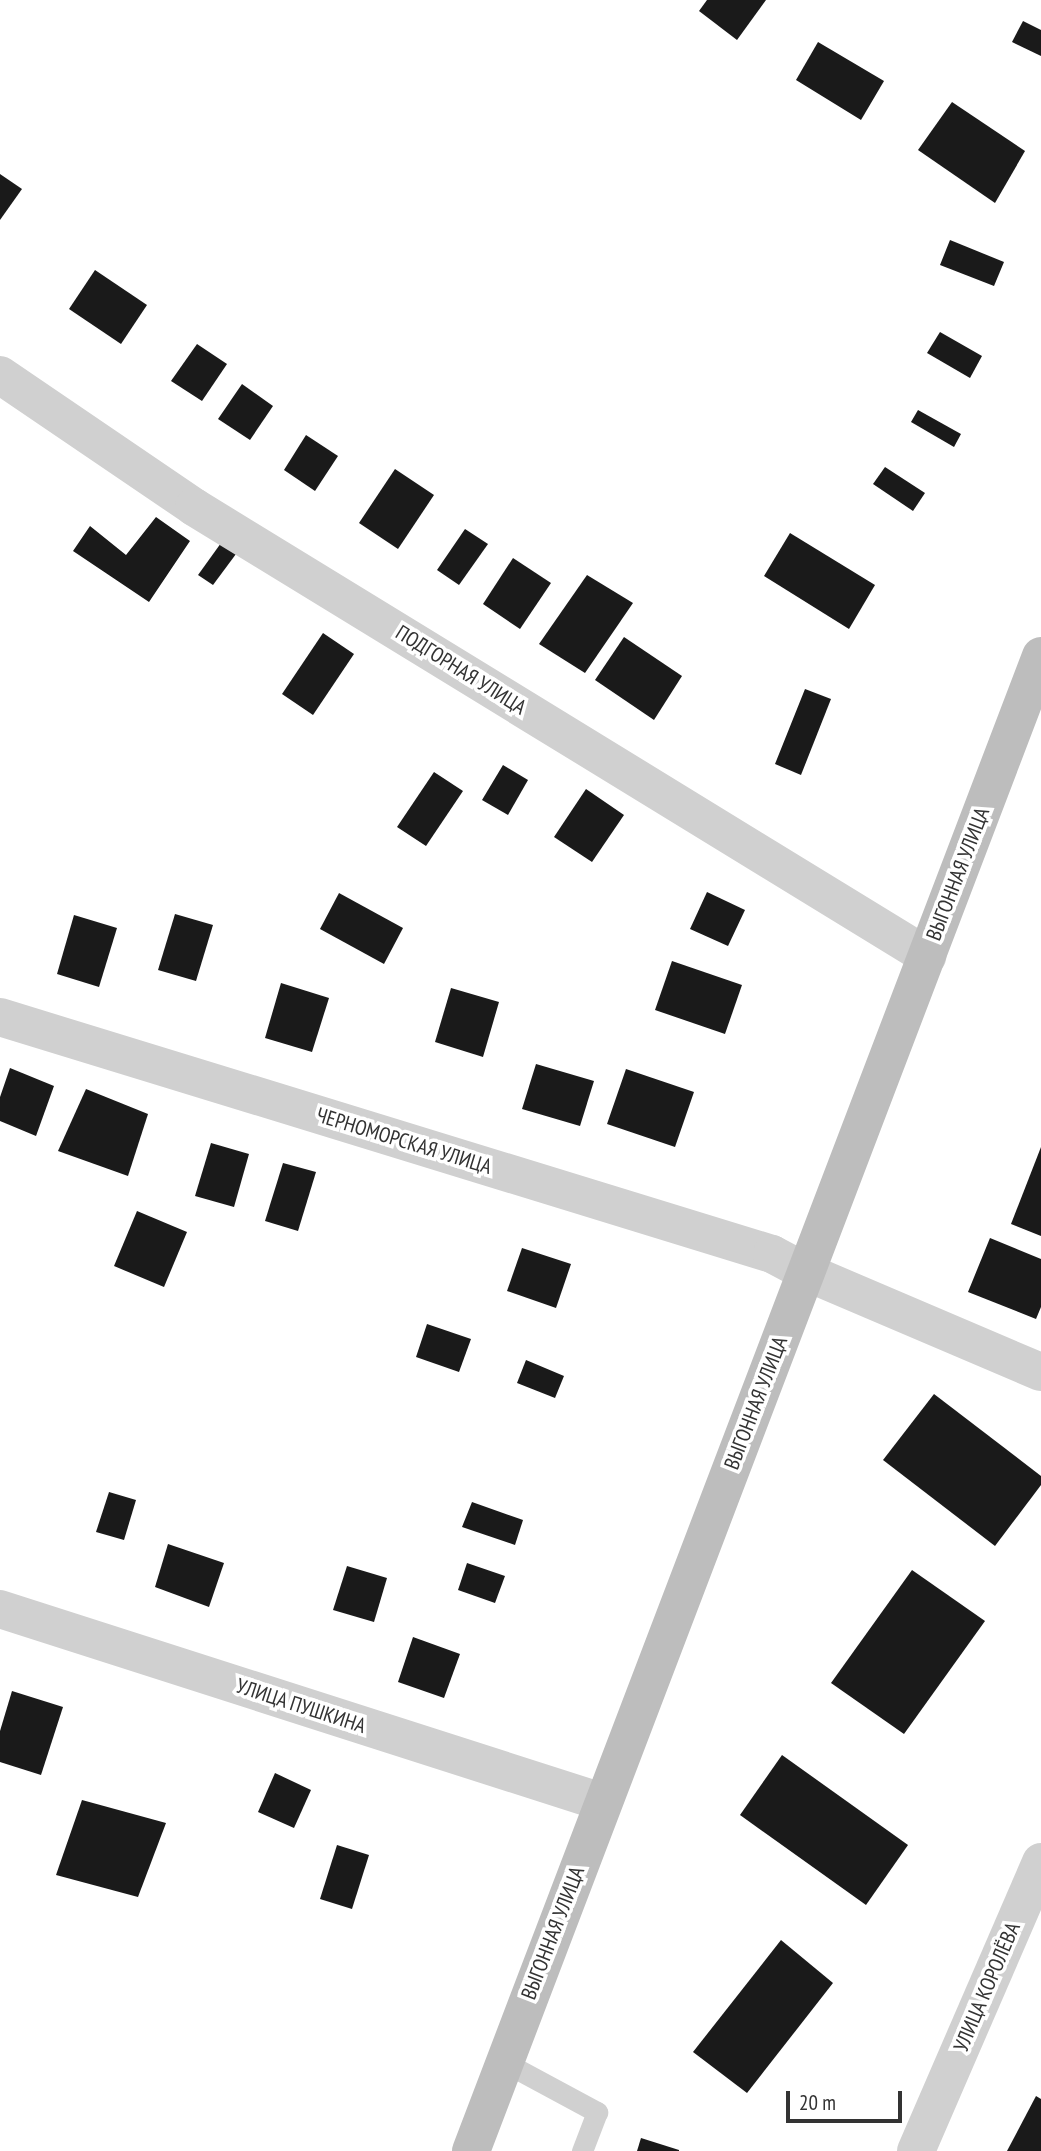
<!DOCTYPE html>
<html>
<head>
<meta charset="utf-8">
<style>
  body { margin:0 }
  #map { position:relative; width:1041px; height:2151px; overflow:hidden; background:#fff; font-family:"PT Sans Narrow",sans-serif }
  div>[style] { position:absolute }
  .building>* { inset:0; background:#1a1a1a }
  .lane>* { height:21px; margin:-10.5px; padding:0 10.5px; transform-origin:10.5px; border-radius:10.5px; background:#d0d0d0 }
  .street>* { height:38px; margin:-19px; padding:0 19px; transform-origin:19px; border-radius:19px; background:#d0d0d0 }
  .secondary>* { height:38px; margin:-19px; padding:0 19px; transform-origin:19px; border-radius:19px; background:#bdbdbd }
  span { translate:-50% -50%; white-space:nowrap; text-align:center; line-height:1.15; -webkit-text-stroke:7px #fff; paint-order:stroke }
  .street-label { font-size:21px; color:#333 }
  .scale { position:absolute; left:786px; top:2091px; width:116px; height:32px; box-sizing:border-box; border:4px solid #333; border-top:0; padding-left:9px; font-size:21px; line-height:24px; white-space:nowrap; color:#333; -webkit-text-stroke:5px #fff; paint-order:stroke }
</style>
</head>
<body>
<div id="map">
  <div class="building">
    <i style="clip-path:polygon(707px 0,766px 0,737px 40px,699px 11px)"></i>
    <i style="clip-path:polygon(1023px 21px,1041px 30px,1041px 56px,1012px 42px)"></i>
    <i style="clip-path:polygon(818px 42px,884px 81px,861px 120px,796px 80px)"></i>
    <i style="clip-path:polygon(952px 102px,1025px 151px,995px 203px,918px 150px)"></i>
    <i style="clip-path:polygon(0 174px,22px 189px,0 220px)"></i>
    <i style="clip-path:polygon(950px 240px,1004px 262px,994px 286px,940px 265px)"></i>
    <i style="clip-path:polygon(95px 270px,147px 305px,121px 344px,69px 309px)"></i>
    <i style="clip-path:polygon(940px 332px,982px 356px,970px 378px,927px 353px)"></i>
    <i style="clip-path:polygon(197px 344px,227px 364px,202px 401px,171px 381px)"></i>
    <i style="clip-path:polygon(242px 384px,273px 406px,250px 440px,218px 419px)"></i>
    <i style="clip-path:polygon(918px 410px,961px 434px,954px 447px,911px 422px)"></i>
    <i style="clip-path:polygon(306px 435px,338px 456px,315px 491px,284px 470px)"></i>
    <i style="clip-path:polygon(885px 467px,925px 493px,913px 511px,873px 484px)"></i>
    <i style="clip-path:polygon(395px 469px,434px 495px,398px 549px,359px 523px)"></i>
    <i style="clip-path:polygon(156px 517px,190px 541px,149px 602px,73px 551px,90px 526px,126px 555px)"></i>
    <i style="clip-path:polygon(465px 529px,488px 544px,459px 585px,437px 570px)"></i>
    <i style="clip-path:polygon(790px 533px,875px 585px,849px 629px,764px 576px)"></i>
    <i style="clip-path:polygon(221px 543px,236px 554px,213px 585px,198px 575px)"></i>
    <i style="clip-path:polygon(513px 558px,551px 583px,520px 629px,483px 604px)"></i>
    <i style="clip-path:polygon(587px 575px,633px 603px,585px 673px,539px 644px)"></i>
    <i style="clip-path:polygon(323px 633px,354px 654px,313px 715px,282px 694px)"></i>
    <i style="clip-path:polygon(624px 637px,682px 676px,654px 720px,595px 680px)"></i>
    <i style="clip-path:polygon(805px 689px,831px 699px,801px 775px,775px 764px)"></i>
    <i style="clip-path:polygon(503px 765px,528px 780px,508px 815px,482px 800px)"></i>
    <i style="clip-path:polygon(434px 772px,463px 791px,426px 846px,397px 827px)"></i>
    <i style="clip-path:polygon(586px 789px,624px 815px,592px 862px,554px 837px)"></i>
    <i style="clip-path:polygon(707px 892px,745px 910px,728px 946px,690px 929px)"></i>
    <i style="clip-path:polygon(339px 893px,403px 928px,384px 964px,320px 929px)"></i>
    <i style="clip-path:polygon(175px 914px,213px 925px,196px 981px,158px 970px)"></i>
    <i style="clip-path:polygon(74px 915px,117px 928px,99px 987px,57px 974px)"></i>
    <i style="clip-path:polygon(672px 961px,742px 985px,725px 1034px,655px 1010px)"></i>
    <i style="clip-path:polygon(281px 983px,329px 998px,312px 1052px,265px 1038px)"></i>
    <i style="clip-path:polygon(451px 988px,499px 1002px,483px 1057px,435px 1042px)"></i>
    <i style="clip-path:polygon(536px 1064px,594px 1081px,580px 1126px,522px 1109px)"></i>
    <i style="clip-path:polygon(10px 1068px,54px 1086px,36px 1136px,0 1121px,0 1097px)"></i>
    <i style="clip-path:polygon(626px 1069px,694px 1092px,675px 1147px,607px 1124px)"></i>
    <i style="clip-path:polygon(86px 1089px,148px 1114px,128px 1176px,58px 1151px)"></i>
    <i style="clip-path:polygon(211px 1143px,249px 1154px,234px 1207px,195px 1196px)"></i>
    <i style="clip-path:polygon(1041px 1147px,1041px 1236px,1011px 1224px)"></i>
    <i style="clip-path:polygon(283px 1163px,316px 1172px,298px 1231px,265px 1221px)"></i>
    <i style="clip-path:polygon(137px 1211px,187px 1232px,164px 1287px,114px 1266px)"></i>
    <i style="clip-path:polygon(990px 1238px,1041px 1259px,1041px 1307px,1036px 1319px,968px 1292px)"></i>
    <i style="clip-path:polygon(522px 1248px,571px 1264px,556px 1308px,507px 1291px)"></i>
    <i style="clip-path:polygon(427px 1324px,471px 1339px,459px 1372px,416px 1357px)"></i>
    <i style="clip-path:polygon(526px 1360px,564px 1376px,555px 1398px,517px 1383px)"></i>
    <i style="clip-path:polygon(934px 1394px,1041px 1476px,1041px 1485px,995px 1546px,883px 1460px)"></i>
    <i style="clip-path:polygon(109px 1492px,136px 1500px,124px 1540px,96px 1532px)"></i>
    <i style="clip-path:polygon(472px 1502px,523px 1520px,515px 1545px,462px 1527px)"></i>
    <i style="clip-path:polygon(168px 1544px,224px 1563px,209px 1607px,155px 1587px)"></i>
    <i style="clip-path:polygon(467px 1563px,505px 1576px,495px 1603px,458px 1590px)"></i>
    <i style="clip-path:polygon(347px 1566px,387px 1578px,374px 1622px,333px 1610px)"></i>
    <i style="clip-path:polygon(912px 1570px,985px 1621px,904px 1734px,831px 1683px)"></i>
    <i style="clip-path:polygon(413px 1637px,460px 1654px,444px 1698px,398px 1682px)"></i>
    <i style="clip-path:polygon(12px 1691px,63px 1707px,41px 1775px,0 1762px,0 1731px)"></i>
    <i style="clip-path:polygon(782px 1755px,908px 1845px,866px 1905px,740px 1815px)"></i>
    <i style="clip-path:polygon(275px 1773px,311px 1790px,294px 1828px,258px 1812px)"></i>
    <i style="clip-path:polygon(82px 1800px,166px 1823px,138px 1897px,56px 1875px)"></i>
    <i style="clip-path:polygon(337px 1845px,369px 1855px,352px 1909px,320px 1899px)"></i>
    <i style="clip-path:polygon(781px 1940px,833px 1983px,747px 2093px,693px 2052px)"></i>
    <i style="clip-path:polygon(1036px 2096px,1041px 2099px,1041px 2151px,1007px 2151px)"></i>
    <i style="clip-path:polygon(641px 2138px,679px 2150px,679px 2151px,637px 2151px)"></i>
  </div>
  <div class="lane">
    <i style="left:504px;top:2062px;width:106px;rotate:28.3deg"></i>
    <i style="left:597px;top:2112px;width:42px;rotate:111deg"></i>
  </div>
  <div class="street">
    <i style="left:0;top:375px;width:235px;rotate:34.2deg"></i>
    <i style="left:194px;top:507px;width:860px;rotate:31.49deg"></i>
    <i style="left:0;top:1017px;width:808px;rotate:17.07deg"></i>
    <i style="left:772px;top:1254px;width:38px;rotate:28deg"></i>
    <i style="left:806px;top:1272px;width:255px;rotate:23.1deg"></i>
    <i style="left:0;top:1609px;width:632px;rotate:17.78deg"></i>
    <i style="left:916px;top:2151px;width:315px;rotate:-66.6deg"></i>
  </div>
  <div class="secondary">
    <i style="left:471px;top:2151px;width:1600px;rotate:-69.13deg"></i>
  </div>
  <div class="street-label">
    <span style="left:461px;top:670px;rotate:32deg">ПОДГОРНАЯ УЛИЦА</span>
    <span style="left:958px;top:874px;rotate:-69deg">ВЫГОННАЯ УЛИЦА</span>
    <span style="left:404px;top:1141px;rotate:17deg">ЧЕРНОМОРСКАЯ УЛИЦА</span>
    <span style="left:756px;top:1403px;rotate:-69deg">ВЫГОННАЯ УЛИЦА</span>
    <span style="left:301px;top:1706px;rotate:18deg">УЛИЦА ПУШКИНА</span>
    <span style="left:553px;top:1933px;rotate:-69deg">ВЫГОННАЯ УЛИЦА</span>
    <span style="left:987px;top:1987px;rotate:-67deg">УЛИЦА КОРОЛЁВА</span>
  </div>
  <div class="scale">20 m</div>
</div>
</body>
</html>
